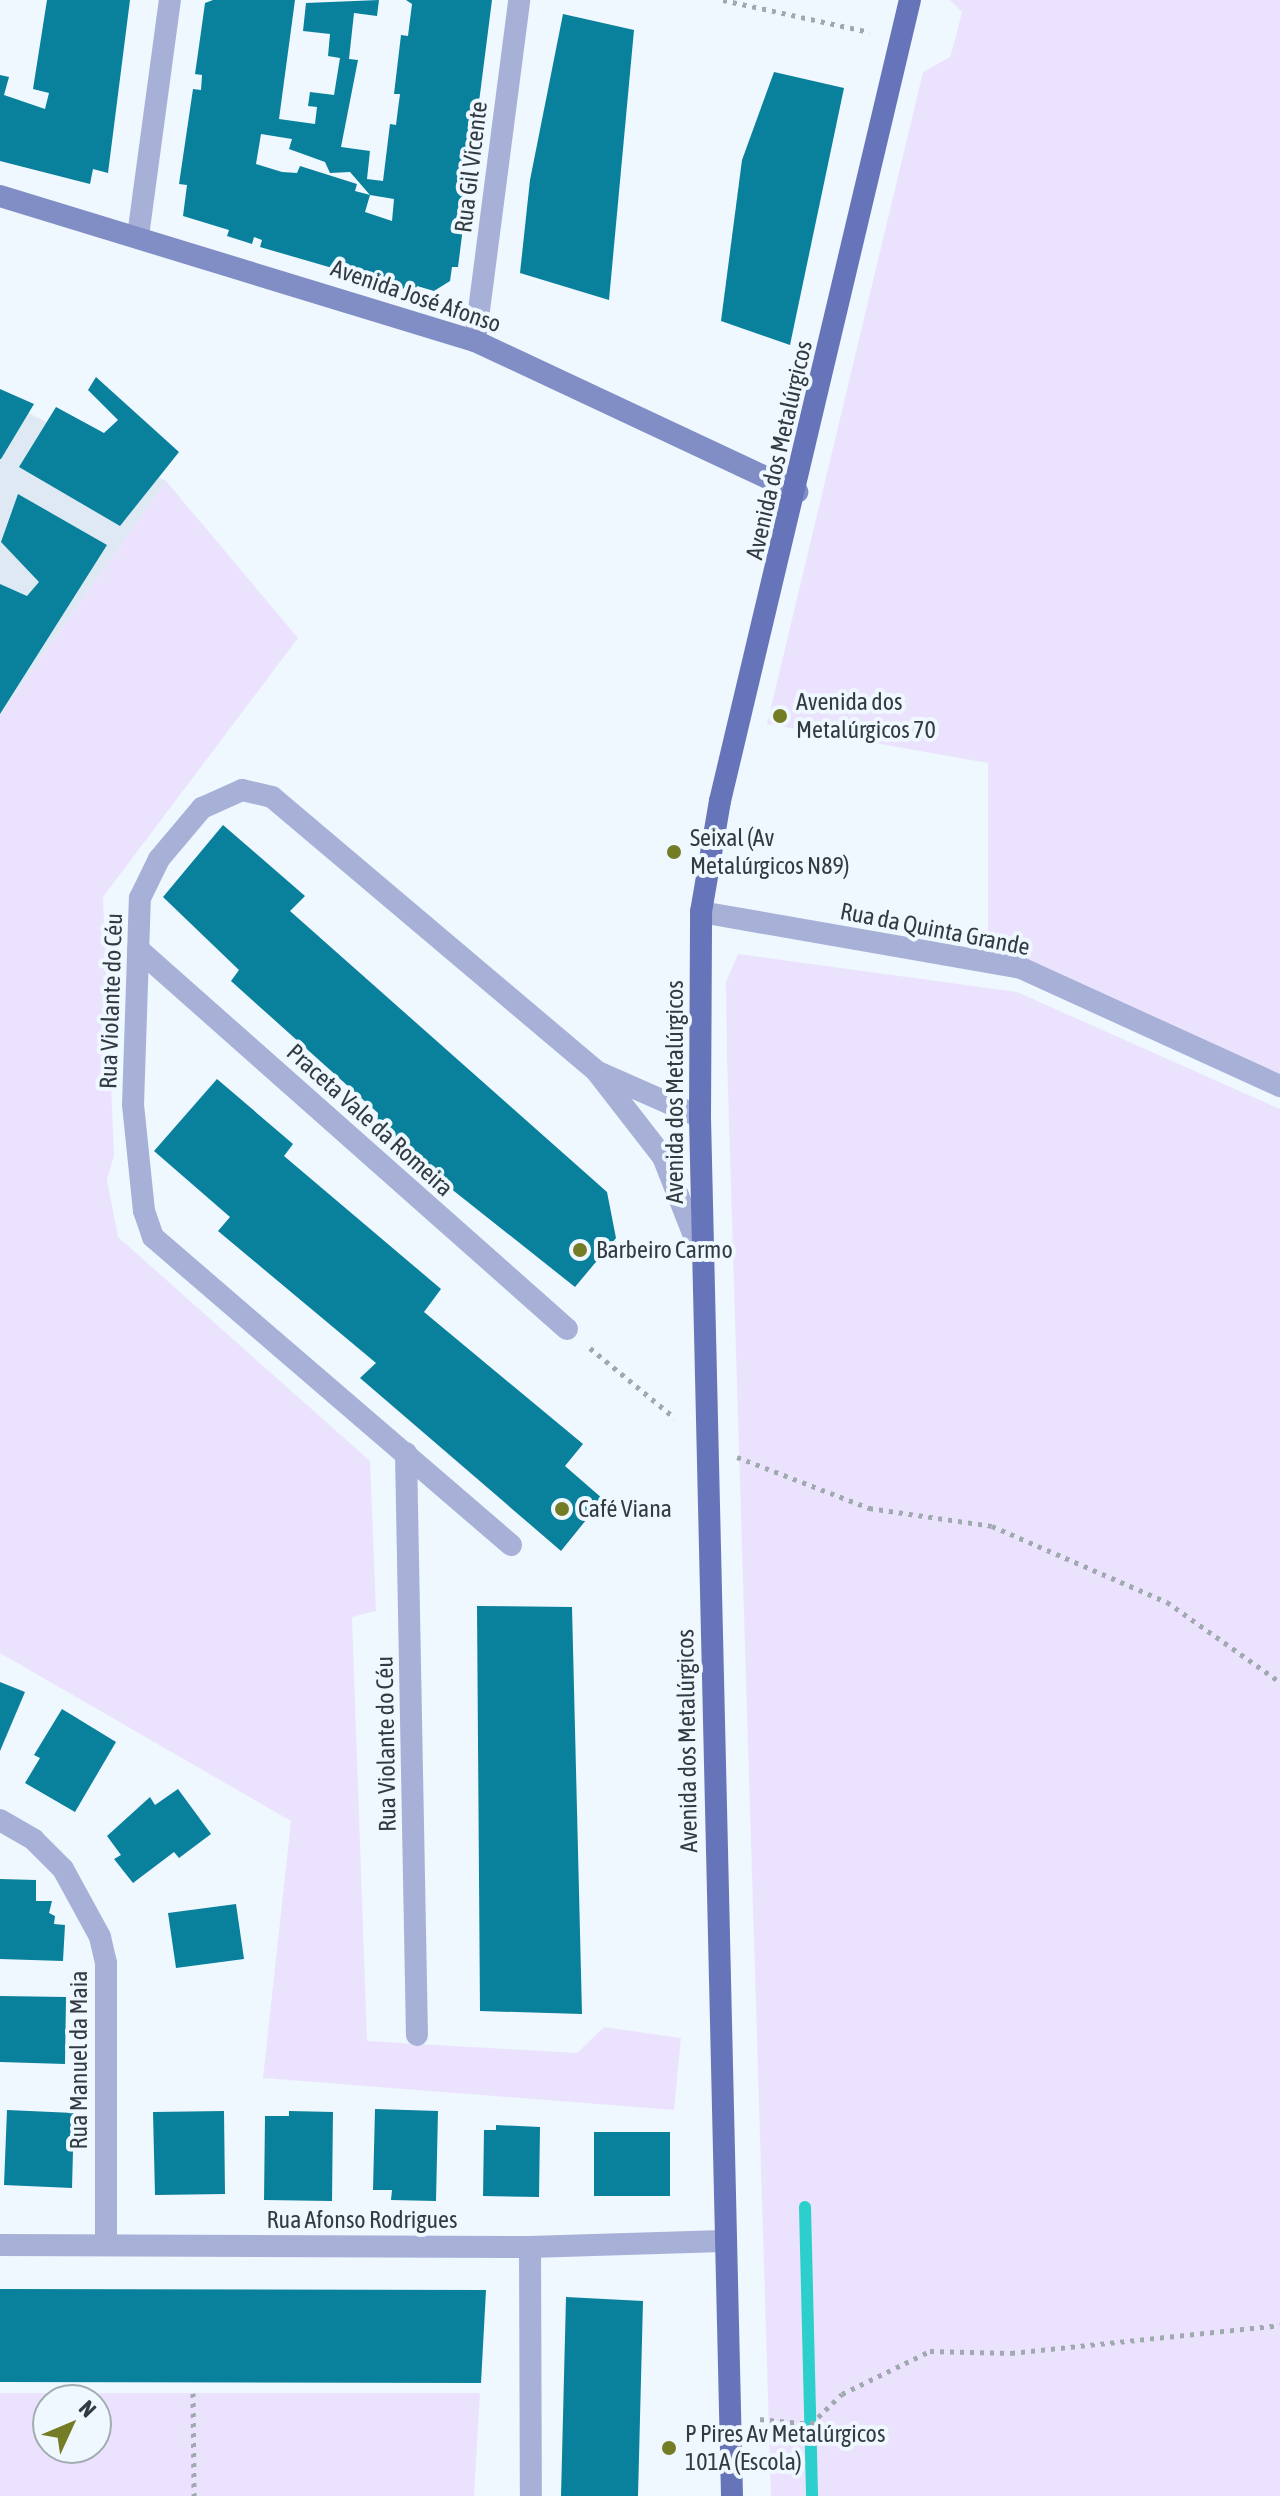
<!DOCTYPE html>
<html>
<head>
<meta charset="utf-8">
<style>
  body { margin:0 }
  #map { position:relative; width:1280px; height:2496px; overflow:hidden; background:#eff7ff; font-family:"Asap Condensed",sans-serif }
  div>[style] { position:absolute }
  .built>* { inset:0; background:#dfe9f3 }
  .green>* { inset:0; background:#ebe3fe }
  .stream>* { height:12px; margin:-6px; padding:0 6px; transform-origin:6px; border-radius:6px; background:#2dcfcd }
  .building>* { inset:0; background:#0a819c }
  .path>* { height:5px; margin-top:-2.5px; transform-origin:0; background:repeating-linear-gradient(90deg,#a1a9b0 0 4px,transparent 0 10px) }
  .minor>* { height:22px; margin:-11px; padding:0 11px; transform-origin:11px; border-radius:11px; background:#a7b1d7 }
  .secondary>* { height:22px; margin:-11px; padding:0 11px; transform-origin:11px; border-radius:11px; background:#818ec6 }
  .primary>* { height:22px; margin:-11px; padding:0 11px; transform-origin:11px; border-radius:11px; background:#6675b9 }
  .dots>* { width:22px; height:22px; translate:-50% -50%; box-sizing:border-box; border:4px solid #eff7ff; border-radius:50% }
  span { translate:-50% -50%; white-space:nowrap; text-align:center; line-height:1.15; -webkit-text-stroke:8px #eff7ff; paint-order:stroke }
  .street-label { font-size:24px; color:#333b42 }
  .poi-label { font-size:24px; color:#333b42 }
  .left { translate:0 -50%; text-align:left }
  .north { position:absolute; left:32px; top:2384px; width:80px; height:80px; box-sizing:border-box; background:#eff7ff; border:2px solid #a4acb3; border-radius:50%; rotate:46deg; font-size:22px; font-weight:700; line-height:32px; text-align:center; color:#333b42 }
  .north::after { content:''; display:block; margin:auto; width:28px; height:36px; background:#757c26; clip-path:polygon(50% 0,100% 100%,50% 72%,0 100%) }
</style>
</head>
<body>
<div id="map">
  <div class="built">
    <i style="clip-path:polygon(0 399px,166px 481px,0 715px)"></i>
  </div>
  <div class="green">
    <i style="clip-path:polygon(950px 0,1280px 0,1280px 1074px,988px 945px,988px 763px,767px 724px,923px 72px,950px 57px,956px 36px,962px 12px)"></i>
    <i style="clip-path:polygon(166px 481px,298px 638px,103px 897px,114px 1155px,107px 1180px,118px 1237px,370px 1461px,376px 1611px,352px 1617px,367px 2041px,577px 2053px,604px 2027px,681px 2038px,674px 2110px,263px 2078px,291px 1821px,0 1653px,0 715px)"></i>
    <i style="clip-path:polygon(738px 954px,1017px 992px,1280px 1109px,1280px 2496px,771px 2496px,727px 1058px,726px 982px)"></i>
    <i style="clip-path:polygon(evenodd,0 2393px,480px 2393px,474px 2496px,0 2496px,0 2393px,48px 2400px,96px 2400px,96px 2448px,48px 2448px,48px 2400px)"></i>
  </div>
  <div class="stream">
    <i style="left:805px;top:2207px;width:289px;rotate:88.6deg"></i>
  </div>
  <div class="building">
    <i style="clip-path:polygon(47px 0,130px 0,108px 173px,93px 169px,90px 184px,0 161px,0 75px,9px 77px,4px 95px,45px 109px,49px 93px,33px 89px)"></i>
    <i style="clip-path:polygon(evenodd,213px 0,295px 0,279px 119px,315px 124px,317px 107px,308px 106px,310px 92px,334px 95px,340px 58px,328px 56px,330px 34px,303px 31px,306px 3px,379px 0,377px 16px,354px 13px,349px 59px,358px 60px,341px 147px,370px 151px,367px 179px,383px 181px,390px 124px,396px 125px,398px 109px,400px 94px,394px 94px,401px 35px,408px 36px,412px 4px,406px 0,492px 0,458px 267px,452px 267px,450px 281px,434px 291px,417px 286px,415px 292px,260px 247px,262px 240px,254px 237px,252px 244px,227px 236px,229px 230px,183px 216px,187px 185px,179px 184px,193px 89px,201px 90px,202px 75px,195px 74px,200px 39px,205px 3px,213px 0,261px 134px,292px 139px,289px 149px,325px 162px,330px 173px,350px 172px,370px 195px,355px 191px,357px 184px,300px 166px,297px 173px,282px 172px,256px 164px,261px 134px,213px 0,370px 195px,394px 199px,392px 221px,365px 212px,370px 195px)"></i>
    <i style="clip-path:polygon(563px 14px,634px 30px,609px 300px,520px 273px,530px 180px)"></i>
    <i style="clip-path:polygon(774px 72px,844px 88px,790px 345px,721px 321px,742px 160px)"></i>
    <i style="clip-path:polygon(96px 377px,179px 452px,120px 526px,19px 467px,56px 407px,104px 433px,118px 420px,88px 390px)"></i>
    <i style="clip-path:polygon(0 389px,34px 404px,1px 459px,0 459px)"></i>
    <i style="clip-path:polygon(18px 494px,107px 545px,0 714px,0 584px,27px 596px,39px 582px,1px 542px)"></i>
    <i style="clip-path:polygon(223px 825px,305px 896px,290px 911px,607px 1192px,616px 1238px,575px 1287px,377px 1130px,378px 1113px,231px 981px,239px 970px,163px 897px)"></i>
    <i style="clip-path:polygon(217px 1079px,293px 1144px,284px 1156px,441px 1289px,424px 1312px,583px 1444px,565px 1466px,603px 1499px,561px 1551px,360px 1378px,376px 1363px,218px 1231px,230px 1217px,154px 1151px)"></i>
    <i style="clip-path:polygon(477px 1606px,572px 1607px,582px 2014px,480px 2011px)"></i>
    <i style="clip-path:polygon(0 1682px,25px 1692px,0 1751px)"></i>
    <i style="clip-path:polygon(62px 1709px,116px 1742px,75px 1812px,25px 1783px,40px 1758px,34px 1755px)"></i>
    <i style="clip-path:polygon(178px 1789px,211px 1834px,179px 1858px,174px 1852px,133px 1883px,114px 1859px,121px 1855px,107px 1836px,150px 1797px,155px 1805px)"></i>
    <i style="clip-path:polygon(0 1879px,36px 1880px,36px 1901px,52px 1901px,49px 1913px,55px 1916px,54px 1924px,65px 1925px,63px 1961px,0 1959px)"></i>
    <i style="clip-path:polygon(236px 1904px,244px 1959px,176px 1968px,168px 1913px)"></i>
    <i style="clip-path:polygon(0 1996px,66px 1997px,65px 2064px,0 2062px)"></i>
    <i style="clip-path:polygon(375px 2109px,438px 2111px,436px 2201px,391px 2200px,392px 2190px,373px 2190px)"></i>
    <i style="clip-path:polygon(7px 2110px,74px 2113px,72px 2188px,4px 2185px)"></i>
    <i style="clip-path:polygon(224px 2111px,225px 2194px,155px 2195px,153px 2112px)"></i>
    <i style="clip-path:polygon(289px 2111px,333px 2112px,332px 2201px,264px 2200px,265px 2116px,289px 2116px)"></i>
    <i style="clip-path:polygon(496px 2125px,540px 2127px,539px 2197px,483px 2196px,484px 2130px,496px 2130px)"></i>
    <i style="clip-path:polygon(594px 2132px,670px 2132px,670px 2196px,594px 2196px)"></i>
    <i style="clip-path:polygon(0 2289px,486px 2290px,481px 2383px,0 2382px)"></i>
    <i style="clip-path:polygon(566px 2297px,643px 2301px,638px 2496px,561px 2496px)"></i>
  </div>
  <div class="path">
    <i style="left:723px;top:0;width:150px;rotate:12.3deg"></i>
    <i style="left:590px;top:1348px;width:110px;rotate:39.5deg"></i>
    <i style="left:737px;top:1457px;width:142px;rotate:21.1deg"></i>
    <i style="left:869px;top:1508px;width:124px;rotate:8.3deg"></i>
    <i style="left:992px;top:1526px;width:191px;rotate:23.5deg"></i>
    <i style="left:1167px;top:1602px;width:138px;rotate:35.3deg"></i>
    <i style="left:193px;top:2393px;width:103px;rotate:89.4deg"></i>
    <i style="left:760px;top:2419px;width:51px;rotate:5.6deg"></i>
    <i style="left:811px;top:2424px;width:43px;rotate:-44.1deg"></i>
    <i style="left:842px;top:2394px;width:98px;rotate:-26deg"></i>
    <i style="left:930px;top:2351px;width:81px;rotate:1.4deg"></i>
    <i style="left:1011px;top:2353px;width:270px;rotate:-5.9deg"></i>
  </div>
  <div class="minor">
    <i style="left:138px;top:236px;width:238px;rotate:-82.3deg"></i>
    <i style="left:475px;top:341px;width:344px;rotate:-82.6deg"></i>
    <i style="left:701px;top:912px;width:325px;rotate:9.9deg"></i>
    <i style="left:1021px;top:968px;width:285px;rotate:24.5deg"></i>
    <i style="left:138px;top:949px;width:573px;rotate:41.53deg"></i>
    <i style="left:598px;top:1072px;width:111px;rotate:23.8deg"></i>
    <i style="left:406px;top:1453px;width:582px;rotate:88.92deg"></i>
    <i style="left:511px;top:1545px;width:472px;rotate:-139.3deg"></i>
    <i style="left:153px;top:1237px;width:28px;rotate:-109deg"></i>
    <i style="left:144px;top:1211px;width:107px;rotate:-95.9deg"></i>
    <i style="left:133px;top:1105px;width:207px;rotate:-88.1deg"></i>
    <i style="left:140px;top:898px;width:43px;rotate:-64deg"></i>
    <i style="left:159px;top:859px;width:67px;rotate:-49.9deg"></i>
    <i style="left:202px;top:808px;width:44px;rotate:-24.2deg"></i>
    <i style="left:242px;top:790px;width:31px;rotate:13deg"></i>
    <i style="left:272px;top:797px;width:426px;rotate:40.2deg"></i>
    <i style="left:597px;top:1072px;width:108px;rotate:52.2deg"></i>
    <i style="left:663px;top:1157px;width:106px;rotate:68.5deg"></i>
    <i style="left:0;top:1820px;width:39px;rotate:30deg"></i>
    <i style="left:34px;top:1840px;width:41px;rotate:45deg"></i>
    <i style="left:63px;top:1869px;width:77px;rotate:61.4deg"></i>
    <i style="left:100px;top:1937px;width:27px;rotate:77deg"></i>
    <i style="left:106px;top:1963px;width:282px;rotate:90deg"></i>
    <i style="left:0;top:2245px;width:530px;rotate:0.22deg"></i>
    <i style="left:530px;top:2247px;width:193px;rotate:-1.8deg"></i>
    <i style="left:530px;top:2247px;width:249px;rotate:89.8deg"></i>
  </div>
  <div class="secondary">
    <i style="left:0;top:196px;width:497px;rotate:17deg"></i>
    <i style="left:475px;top:341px;width:356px;rotate:25.1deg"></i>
  </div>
  <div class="primary">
    <i style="left:732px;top:2496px;width:1379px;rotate:-91.33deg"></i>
    <i style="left:700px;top:1117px;width:205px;rotate:-89.7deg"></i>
    <i style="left:701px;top:912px;width:113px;rotate:-80.3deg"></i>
    <i style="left:720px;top:801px;width:823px;rotate:-76.66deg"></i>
  </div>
  <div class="dots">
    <i style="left:780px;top:716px;background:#757c26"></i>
    <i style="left:674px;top:852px;background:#757c26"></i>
    <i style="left:580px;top:1250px;background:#757c26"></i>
    <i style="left:562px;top:1509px;background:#757c26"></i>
    <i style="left:669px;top:2448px;background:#757c26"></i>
  </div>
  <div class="street-label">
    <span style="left:471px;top:167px;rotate:-83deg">Rua Gil Vicente</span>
    <span style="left:416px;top:296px;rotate:19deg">Avenida José Afonso</span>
    <span style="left:779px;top:450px;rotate:-77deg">Avenida dos Metalúrgicos</span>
    <span style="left:935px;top:929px;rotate:11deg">Rua da Quinta Grande</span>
    <span style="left:111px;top:1001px;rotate:-88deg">Rua Violante do Céu</span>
    <span style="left:675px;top:1092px;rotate:-90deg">Avenida dos Metalúrgicos</span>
    <span style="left:370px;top:1120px;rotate:42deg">Praceta Vale da Romeira</span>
    <span style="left:687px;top:1741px;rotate:-91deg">Avenida dos Metalúrgicos</span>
    <span style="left:386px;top:1744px;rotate:-91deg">Rua Violante do Céu</span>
    <span style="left:79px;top:2060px;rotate:-90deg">Rua Manuel da Maia</span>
    <span style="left:362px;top:2220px">Rua Afonso Rodrigues</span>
  </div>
  <div class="poi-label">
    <span class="left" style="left:796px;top:716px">Avenida dos<br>Metalúrgicos 70</span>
    <span class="left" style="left:690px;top:852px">Seixal (Av<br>Metalúrgicos N89)</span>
    <span class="left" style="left:596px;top:1250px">Barbeiro Carmo</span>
    <span class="left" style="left:578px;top:1509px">Café Viana</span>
    <span class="left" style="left:685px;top:2448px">P Pires Av Metalúrgicos<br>101A (Escola)</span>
  </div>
  <div class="north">N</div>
</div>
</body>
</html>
